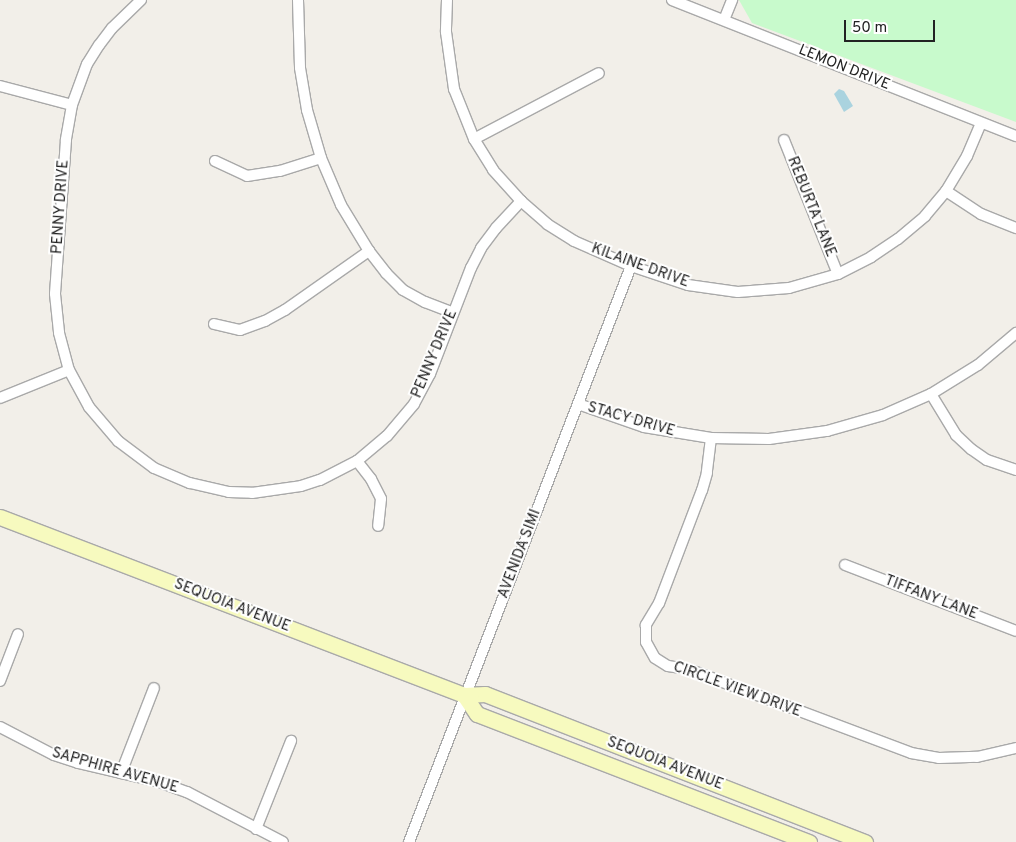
<!DOCTYPE html>
<html>
<head>
<meta charset="utf-8">
<style>
  body { margin:0 }
  #map { position:relative; width:1016px; height:842px; overflow:hidden; background:#f2efe9; font-family:Overpass,sans-serif }
  div>[style] { position:absolute }
  .park>* { inset:0; background:#c8facc }
  .water>* { inset:0; background:#aad3df }
  .roads { filter:drop-shadow(1px 0 #a9a9a9) drop-shadow(-1px 0 #a9a9a9) drop-shadow(0 1px #a9a9a9) drop-shadow(0 -1px #a9a9a9) }
  .street>* { height:10px; margin:-5px; padding:0 5px; transform-origin:5px; border-radius:5px; background:#fff }
  .secondary>* { height:15px; margin:-7.5px; padding:0 7.5px; transform-origin:7.5px; border-radius:7.5px; background:#f7fabf }
  span { translate:-50% -50%; white-space:nowrap; text-align:center; line-height:1.15; -webkit-text-stroke:4px #fff; paint-order:stroke }
  .street-label { font-size:15px; color:#222 }
  .scale { position:absolute; left:844px; top:20px; width:91px; height:22px; box-sizing:border-box; border:2px solid #222; border-top:0; padding-left:6px; font-size:15px; line-height:18px; white-space:nowrap; color:#222; -webkit-text-stroke:4px #fff; paint-order:stroke }
</style>
</head>
<body>
<div id="map">
  <div class="park">
    <i style="clip-path:polygon(739px 0,1016px 0,1016px 122px,752px 23px)"></i>
  </div>
  <div class="water">
    <i style="clip-path:polygon(839px 89px,844px 91px,853px 106px,844px 112px,834px 94px)"></i>
  </div>
  <div class="roads">
    <div class="street">
      <i style="left:141px;top:0;width:40px;rotate:136deg"></i>
      <i style="left:112px;top:28px;width:21px;rotate:127deg"></i>
      <i style="left:99px;top:45px;width:22px;rotate:122deg"></i>
      <i style="left:87px;top:64px;width:44px;rotate:110.1deg"></i>
      <i style="left:72px;top:105px;width:36px;rotate:100deg"></i>
      <i style="left:66px;top:140px;width:154px;rotate:94.1deg"></i>
      <i style="left:55px;top:294px;width:39px;rotate:84deg"></i>
      <i style="left:59px;top:333px;width:38px;rotate:75deg"></i>
      <i style="left:69px;top:370px;width:42px;rotate:61.6deg"></i>
      <i style="left:89px;top:407px;width:45px;rotate:49.5deg"></i>
      <i style="left:118px;top:441px;width:45px;rotate:36.9deg"></i>
      <i style="left:154px;top:468px;width:39px;rotate:23deg"></i>
      <i style="left:190px;top:483px;width:40px;rotate:13deg"></i>
      <i style="left:229px;top:492px;width:23px;rotate:2deg"></i>
      <i style="left:252px;top:493px;width:49px;rotate:-8.1deg"></i>
      <i style="left:301px;top:486px;width:20px;rotate:-18deg"></i>
      <i style="left:320px;top:480px;width:42px;rotate:-27.2deg"></i>
      <i style="left:357px;top:461px;width:39px;rotate:-40deg"></i>
      <i style="left:387px;top:436px;width:42px;rotate:-49.8deg"></i>
      <i style="left:414px;top:404px;width:34px;rotate:-62deg"></i>
      <i style="left:430px;top:374px;width:114px;rotate:-68.9deg"></i>
      <i style="left:471px;top:268px;width:22px;rotate:-63deg"></i>
      <i style="left:481px;top:248px;width:25px;rotate:-53deg"></i>
      <i style="left:496px;top:228px;width:37px;rotate:-47deg"></i>
      <i style="left:298px;top:0;width:68px;rotate:88.3deg"></i>
      <i style="left:300px;top:68px;width:43px;rotate:80.5deg"></i>
      <i style="left:307px;top:110px;width:50px;rotate:73.7deg"></i>
      <i style="left:321px;top:158px;width:51px;rotate:66.9deg"></i>
      <i style="left:341px;top:205px;width:54px;rotate:58.7deg"></i>
      <i style="left:369px;top:251px;width:28px;rotate:52deg"></i>
      <i style="left:386px;top:273px;width:24px;rotate:45deg"></i>
      <i style="left:403px;top:290px;width:25px;rotate:29deg"></i>
      <i style="left:425px;top:302px;width:30px;rotate:21deg"></i>
      <i style="left:447px;top:0;width:32px;rotate:92deg"></i>
      <i style="left:446px;top:32px;width:58px;rotate:82deg"></i>
      <i style="left:454px;top:89px;width:54px;rotate:68.2deg"></i>
      <i style="left:474px;top:139px;width:36px;rotate:58deg"></i>
      <i style="left:493px;top:170px;width:42px;rotate:47.9deg"></i>
      <i style="left:521px;top:201px;width:35px;rotate:41deg"></i>
      <i style="left:547px;top:224px;width:32px;rotate:32deg"></i>
      <i style="left:574px;top:241px;width:62px;rotate:23.7deg"></i>
      <i style="left:631px;top:266px;width:60px;rotate:18.4deg"></i>
      <i style="left:688px;top:285px;width:50px;rotate:8deg"></i>
      <i style="left:738px;top:292px;width:51px;rotate:-4.5deg"></i>
      <i style="left:789px;top:288px;width:51px;rotate:-15.9deg"></i>
      <i style="left:838px;top:274px;width:37px;rotate:-27deg"></i>
      <i style="left:871px;top:257px;width:32px;rotate:-34deg"></i>
      <i style="left:898px;top:239px;width:35px;rotate:-40deg"></i>
      <i style="left:925px;top:216px;width:33px;rotate:-50deg"></i>
      <i style="left:946px;top:191px;width:41px;rotate:-59deg"></i>
      <i style="left:967px;top:156px;width:36px;rotate:-67deg"></i>
      <i style="left:672px;top:0;width:370px;rotate:21.6deg"></i>
      <i style="left:724px;top:20px;width:22px;rotate:-68deg"></i>
      <i style="left:0;top:86px;width:74px;rotate:14.8deg"></i>
      <i style="left:474px;top:139px;width:141px;rotate:-27.8deg"></i>
      <i style="left:784px;top:140px;width:144px;rotate:68.1deg"></i>
      <i style="left:215px;top:161px;width:35px;rotate:25deg"></i>
      <i style="left:247px;top:176px;width:33px;rotate:-9deg"></i>
      <i style="left:280px;top:171px;width:43px;rotate:-17.6deg"></i>
      <i style="left:946px;top:191px;width:42px;rotate:33.3deg"></i>
      <i style="left:981px;top:214px;width:38px;rotate:22deg"></i>
      <i style="left:214px;top:324px;width:27px;rotate:13deg"></i>
      <i style="left:240px;top:330px;width:27px;rotate:-20deg"></i>
      <i style="left:265px;top:321px;width:23px;rotate:-29deg"></i>
      <i style="left:285px;top:310px;width:103px;rotate:-35.1deg"></i>
      <i style="left:931px;top:394px;width:48px;rotate:58.6deg"></i>
      <i style="left:956px;top:435px;width:21px;rotate:43deg"></i>
      <i style="left:971px;top:449px;width:19px;rotate:35deg"></i>
      <i style="left:987px;top:460px;width:31px;rotate:19deg"></i>
      <i style="left:0;top:398px;width:74px;rotate:-22.1deg"></i>
      <i style="left:578px;top:404px;width:70px;rotate:19.2deg"></i>
      <i style="left:644px;top:427px;width:68px;rotate:9.3deg"></i>
      <i style="left:711px;top:438px;width:58px;rotate:1deg"></i>
      <i style="left:769px;top:439px;width:59px;rotate:-7.9deg"></i>
      <i style="left:827px;top:431px;width:58px;rotate:-15.9deg"></i>
      <i style="left:883px;top:415px;width:52px;rotate:-23.6deg"></i>
      <i style="left:931px;top:394px;width:55px;rotate:-31.7deg"></i>
      <i style="left:978px;top:365px;width:50px;rotate:-40.1deg"></i>
      <i style="left:711px;top:438px;width:35px;rotate:97deg"></i>
      <i style="left:707px;top:473px;width:18px;rotate:106deg"></i>
      <i style="left:702px;top:490px;width:121px;rotate:110.8deg"></i>
      <i style="left:659px;top:603px;width:26px;rotate:121deg"></i>
      <i style="left:646px;top:625px;width:17px;rotate:90deg"></i>
      <i style="left:646px;top:642px;width:18px;rotate:61deg"></i>
      <i style="left:655px;top:658px;width:15px;rotate:32deg"></i>
      <i style="left:668px;top:666px;width:20px;rotate:9deg"></i>
      <i style="left:688px;top:669px;width:238px;rotate:20.6deg"></i>
      <i style="left:911px;top:753px;width:28px;rotate:10deg"></i>
      <i style="left:939px;top:758px;width:38px;rotate:-2deg"></i>
      <i style="left:977px;top:757px;width:40px;rotate:-13deg"></i>
      <i style="left:357px;top:461px;width:23px;rotate:52deg"></i>
      <i style="left:371px;top:479px;width:22px;rotate:63deg"></i>
      <i style="left:381px;top:499px;width:27px;rotate:96deg"></i>
      <i style="left:845px;top:565px;width:183px;rotate:21.1deg"></i>
      <i style="left:0;top:681px;width:50px;rotate:-69deg"></i>
      <i style="left:0;top:727px;width:61px;rotate:27.4deg"></i>
      <i style="left:54px;top:755px;width:25px;rotate:18deg"></i>
      <i style="left:78px;top:763px;width:83px;rotate:13.2deg"></i>
      <i style="left:159px;top:782px;width:30px;rotate:20deg"></i>
      <i style="left:187px;top:792px;width:108px;rotate:27.5deg"></i>
      <i style="left:121px;top:773px;width:91px;rotate:-68.8deg"></i>
      <i style="left:256px;top:829px;width:95px;rotate:-68.3deg"></i>
      <i style="left:409px;top:842px;width:617px;rotate:-68.92deg"></i>
    </div>
    <div class="secondary">
      <i style="left:0;top:517px;width:497px;rotate:21deg"></i>
      <i style="left:464px;top:695px;width:21px;rotate:-3deg"></i>
      <i style="left:485px;top:694px;width:408px;rotate:21.3deg"></i>
      <i style="left:464px;top:695px;width:23px;rotate:56deg"></i>
      <i style="left:477px;top:714px;width:356px;rotate:21.1deg"></i>
    </div>
  </div>
  <div class="street-label">
    <span style="left:844px;top:68px;rotate:22deg">LEMON DRIVE</span>
    <span style="left:61px;top:207px;rotate:-86deg">PENNY DRIVE</span>
    <span style="left:811px;top:207px;rotate:68deg">REBURTA LANE</span>
    <span style="left:640px;top:266px;rotate:20deg">KILAINE DRIVE</span>
    <span style="left:435px;top:354px;rotate:-67deg">PENNY DRIVE</span>
    <span style="left:631px;top:420px;rotate:16deg">STACY DRIVE</span>
    <span style="left:520px;top:554px;rotate:-69deg">AVENIDA SIMI</span>
    <span style="left:931px;top:598px;rotate:21deg">TIFFANY LANE</span>
    <span style="left:232px;top:606px;rotate:21deg">SEQUOIA AVENUE</span>
    <span style="left:737px;top:690px;rotate:20deg">CIRCLE VIEW DRIVE</span>
    <span style="left:665px;top:764px;rotate:21deg">SEQUOIA AVENUE</span>
    <span style="left:115px;top:771px;rotate:16deg">SAPPHIRE AVENUE</span>
  </div>
  <div class="scale">50 m</div>
</div>
</body>
</html>
